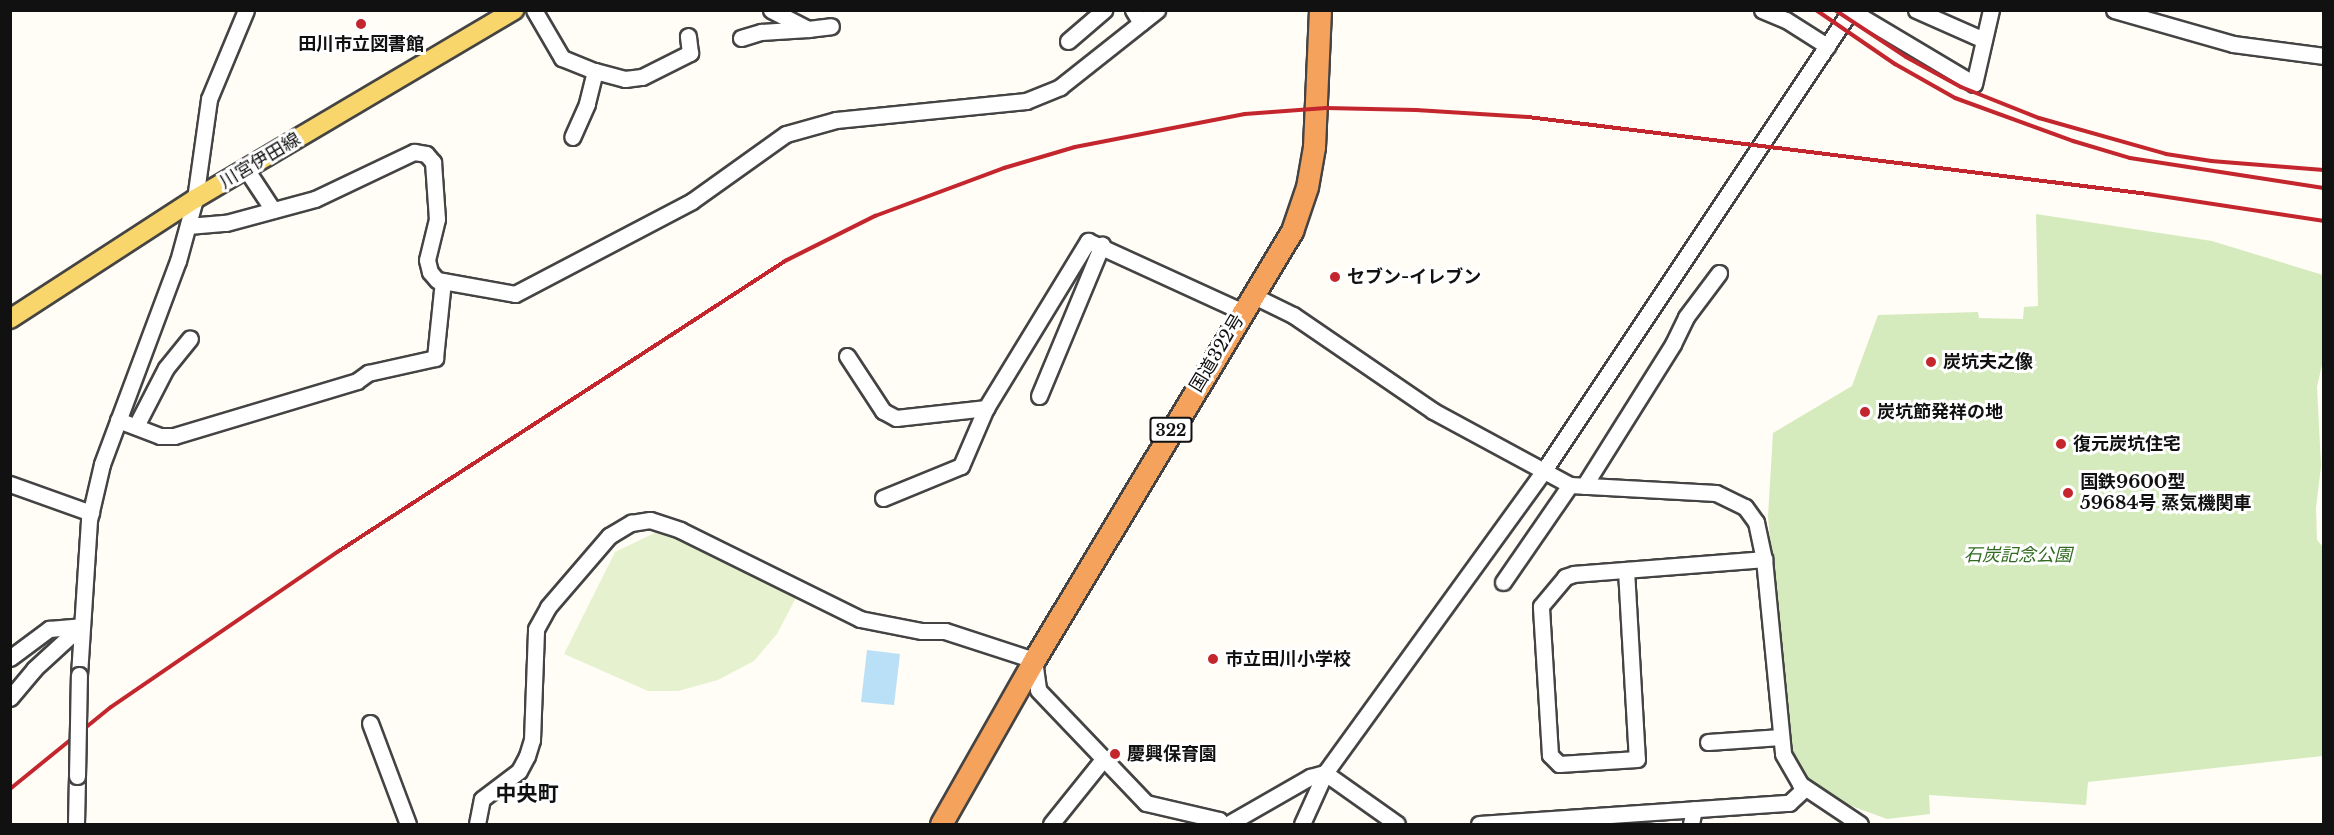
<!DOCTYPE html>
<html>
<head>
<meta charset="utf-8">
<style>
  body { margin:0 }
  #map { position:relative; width:2334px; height:835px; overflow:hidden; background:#fffdf5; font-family:"Libre Baskerville","Noto Sans JP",serif }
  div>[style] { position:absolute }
  .green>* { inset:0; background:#d5ebbd }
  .pitch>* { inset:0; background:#e6f2cf }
  .water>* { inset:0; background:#b9e0f7 }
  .roads { filter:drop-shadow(2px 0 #444) drop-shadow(-2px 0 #444) drop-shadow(0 2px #444) drop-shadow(0 -2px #444) }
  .minor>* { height:15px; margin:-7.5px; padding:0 7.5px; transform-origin:7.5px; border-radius:7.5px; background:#fff }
  .major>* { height:18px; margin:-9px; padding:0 9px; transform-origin:9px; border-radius:9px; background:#f9d66b }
  .highway>* { height:21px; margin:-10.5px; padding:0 10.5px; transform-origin:10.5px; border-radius:10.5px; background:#f5a25d }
  .rail>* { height:4px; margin:-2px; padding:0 2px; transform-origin:2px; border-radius:2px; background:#c4262e }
  .bridges { filter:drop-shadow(2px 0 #444) drop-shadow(-2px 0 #444) drop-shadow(0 2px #444) drop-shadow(0 -2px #444) }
  .minor-bridge>* { height:15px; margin:-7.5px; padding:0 7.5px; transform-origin:7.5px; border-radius:7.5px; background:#fff }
  .dots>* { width:16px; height:16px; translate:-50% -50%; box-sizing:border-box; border:3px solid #fff; border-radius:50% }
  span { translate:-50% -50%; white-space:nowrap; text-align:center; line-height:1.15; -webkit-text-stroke:6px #fff; paint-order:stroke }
  .shield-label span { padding:2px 4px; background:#fff; border:2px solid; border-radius:4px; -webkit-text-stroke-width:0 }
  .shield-label { font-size:16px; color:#111; font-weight:700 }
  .poi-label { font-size:18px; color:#111; font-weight:700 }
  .left { translate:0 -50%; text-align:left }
  .street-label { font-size:18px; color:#111 }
  .park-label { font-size:18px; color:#2f6b1f; font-style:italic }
  .quarter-label { font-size:21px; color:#111; font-weight:700 }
  .frame { position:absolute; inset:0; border:12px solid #111; pointer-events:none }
</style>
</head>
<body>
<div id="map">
  <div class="green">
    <i style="clip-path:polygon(2036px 214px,2212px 241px,2323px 275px,2323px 360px,2317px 387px,2321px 466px,2316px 508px,2317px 540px,2324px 548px,2323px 756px,2088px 782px,2086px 805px,1929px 795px,1930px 814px,1887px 819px,1835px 800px,1803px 776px,1794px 759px,1784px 710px,1768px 516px,1773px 433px,1852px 386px,1878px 315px,1978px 312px,1979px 318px,2023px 319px,2024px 307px,2038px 306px)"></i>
  </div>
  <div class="pitch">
    <i style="clip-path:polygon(663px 529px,798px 594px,777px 634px,754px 661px,718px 680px,678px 691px,648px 691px,564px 654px,615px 552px)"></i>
  </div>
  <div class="water">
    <i style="clip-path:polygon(867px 650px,900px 654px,894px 705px,861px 702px)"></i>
  </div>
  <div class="roads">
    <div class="minor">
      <i style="left:534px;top:10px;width:56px;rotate:59.7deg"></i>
      <i style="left:562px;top:58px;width:35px;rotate:22deg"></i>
      <i style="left:595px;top:71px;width:34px;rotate:104deg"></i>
      <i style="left:587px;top:104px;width:36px;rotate:114deg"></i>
      <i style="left:771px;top:10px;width:42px;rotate:27.2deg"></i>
      <i style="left:808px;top:29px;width:23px;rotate:-7deg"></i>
      <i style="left:1133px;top:10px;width:15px;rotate:58deg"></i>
      <i style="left:1762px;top:10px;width:26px;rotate:23deg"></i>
      <i style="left:1786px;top:20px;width:49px;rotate:32.4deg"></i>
      <i style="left:1850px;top:10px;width:144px;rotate:30.8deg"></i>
      <i style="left:1974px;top:84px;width:76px;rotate:-77.1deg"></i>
      <i style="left:1916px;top:10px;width:74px;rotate:23.8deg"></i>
      <i style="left:2114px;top:10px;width:124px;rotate:15.9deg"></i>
      <i style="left:2233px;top:44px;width:92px;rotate:7.5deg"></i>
      <i style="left:741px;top:38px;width:21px;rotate:-17deg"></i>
      <i style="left:761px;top:32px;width:47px;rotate:-3.7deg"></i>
      <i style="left:1068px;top:41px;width:48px;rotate:-40.7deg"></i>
      <i style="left:595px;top:71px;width:31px;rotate:15deg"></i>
      <i style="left:625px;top:79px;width:17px;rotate:-7deg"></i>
      <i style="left:642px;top:77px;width:54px;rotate:-26.6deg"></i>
      <i style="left:690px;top:53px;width:17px;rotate:-97deg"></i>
      <i style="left:246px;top:169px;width:49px;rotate:56.6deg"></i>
      <i style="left:188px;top:226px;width:38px;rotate:-5deg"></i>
      <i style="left:226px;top:223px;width:92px;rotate:-15.1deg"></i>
      <i style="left:315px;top:199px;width:110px;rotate:-25.4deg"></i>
      <i style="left:414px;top:152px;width:12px;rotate:9deg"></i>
      <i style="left:426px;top:154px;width:11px;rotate:49deg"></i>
      <i style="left:433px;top:162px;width:57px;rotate:86deg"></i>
      <i style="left:437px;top:219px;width:42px;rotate:103.7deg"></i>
      <i style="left:427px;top:260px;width:12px;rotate:76deg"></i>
      <i style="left:430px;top:272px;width:11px;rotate:49deg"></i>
      <i style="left:437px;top:280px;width:79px;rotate:10.2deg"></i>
      <i style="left:515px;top:294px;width:200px;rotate:-27.7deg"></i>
      <i style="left:692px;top:201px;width:115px;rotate:-35.5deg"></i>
      <i style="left:786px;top:134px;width:52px;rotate:-15.6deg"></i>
      <i style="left:836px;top:120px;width:191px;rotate:-5.7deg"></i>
      <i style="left:1026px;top:101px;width:37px;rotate:-22deg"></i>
      <i style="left:1060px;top:87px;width:124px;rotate:-38.4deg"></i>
      <i style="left:1252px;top:295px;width:46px;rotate:26deg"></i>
      <i style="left:1293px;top:315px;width:170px;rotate:34.4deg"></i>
      <i style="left:1433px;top:411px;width:156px;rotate:28.4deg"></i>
      <i style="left:1570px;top:485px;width:146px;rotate:3.1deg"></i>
      <i style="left:1716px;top:493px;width:32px;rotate:26deg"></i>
      <i style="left:1745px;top:507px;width:19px;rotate:54deg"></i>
      <i style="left:1756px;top:522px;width:38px;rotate:78deg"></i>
      <i style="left:1764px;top:559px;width:196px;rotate:84.4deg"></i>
      <i style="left:1783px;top:754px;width:34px;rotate:60deg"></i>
      <i style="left:1800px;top:784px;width:72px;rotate:33.7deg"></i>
      <i style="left:847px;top:356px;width:66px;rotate:56.8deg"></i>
      <i style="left:883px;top:411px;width:15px;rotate:28deg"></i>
      <i style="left:896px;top:418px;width:91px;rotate:-6.3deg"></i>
      <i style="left:986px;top:408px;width:196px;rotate:-58.6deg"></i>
      <i style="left:1088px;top:241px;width:168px;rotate:24.6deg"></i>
      <i style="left:1039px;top:396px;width:164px;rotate:-67.4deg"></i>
      <i style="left:118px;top:420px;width:45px;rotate:20.9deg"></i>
      <i style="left:160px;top:436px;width:14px"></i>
      <i style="left:174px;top:436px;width:191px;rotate:-16.7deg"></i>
      <i style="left:357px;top:381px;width:14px;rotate:-36deg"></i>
      <i style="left:368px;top:373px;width:69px;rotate:-12.6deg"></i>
      <i style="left:435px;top:358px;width:77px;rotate:-84.1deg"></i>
      <i style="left:136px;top:426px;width:65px;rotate:-62.7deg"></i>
      <i style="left:166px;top:368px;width:38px;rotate:-51deg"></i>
      <i style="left:10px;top:484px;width:86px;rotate:19.7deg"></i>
      <i style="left:1584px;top:486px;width:168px;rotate:-57.9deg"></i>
      <i style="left:1673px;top:344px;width:30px;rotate:-64deg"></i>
      <i style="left:1686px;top:317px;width:55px;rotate:-53.1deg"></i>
      <i style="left:883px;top:498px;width:84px;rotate:-22.3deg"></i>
      <i style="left:961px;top:466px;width:63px;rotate:-66.7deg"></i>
      <i style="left:1626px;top:570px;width:189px;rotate:86.7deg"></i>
      <i style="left:1637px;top:759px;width:78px;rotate:176.3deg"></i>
      <i style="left:1559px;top:764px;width:13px;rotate:-135deg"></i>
      <i style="left:1550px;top:755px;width:149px;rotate:-93.5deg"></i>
      <i style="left:1541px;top:606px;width:38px;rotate:-50deg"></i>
      <i style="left:1565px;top:577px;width:9px;rotate:-18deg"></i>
      <i style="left:1574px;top:574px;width:191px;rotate:-4.5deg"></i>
      <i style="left:1503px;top:582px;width:118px;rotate:-55.4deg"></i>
      <i style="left:10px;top:658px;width:49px;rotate:-36.6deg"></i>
      <i style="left:49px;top:629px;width:32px;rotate:-5deg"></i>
      <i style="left:79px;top:675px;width:155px;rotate:-86.3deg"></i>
      <i style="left:89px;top:520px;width:57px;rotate:-76.9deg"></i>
      <i style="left:102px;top:464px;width:217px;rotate:-69.5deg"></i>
      <i style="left:178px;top:261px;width:64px;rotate:-74.7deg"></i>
      <i style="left:195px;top:199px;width:101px;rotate:-82deg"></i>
      <i style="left:209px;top:99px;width:96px;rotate:-67.4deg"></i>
      <i style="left:10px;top:698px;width:38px;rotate:-50deg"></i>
      <i style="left:34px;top:669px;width:64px;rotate:-42.5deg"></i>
      <i style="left:370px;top:723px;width:108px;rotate:69.4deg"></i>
      <i style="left:1708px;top:742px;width:73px;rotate:-3.9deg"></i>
      <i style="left:1325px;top:773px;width:88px;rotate:35.3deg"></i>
      <i style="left:76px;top:824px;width:48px;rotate:-88.8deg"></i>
      <i style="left:477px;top:824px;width:25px;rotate:-79deg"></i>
      <i style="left:482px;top:799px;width:46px;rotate:-37.1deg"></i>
      <i style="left:519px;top:771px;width:17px;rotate:-62deg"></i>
      <i style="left:527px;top:756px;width:17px;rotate:-73deg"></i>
      <i style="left:532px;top:740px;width:111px;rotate:-87.9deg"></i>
      <i style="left:536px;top:629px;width:25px;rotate:-61deg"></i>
      <i style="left:548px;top:607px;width:94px;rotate:-49.3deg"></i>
      <i style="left:609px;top:536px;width:26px;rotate:-31deg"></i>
      <i style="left:631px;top:523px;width:19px;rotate:-9deg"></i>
      <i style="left:650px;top:520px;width:32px;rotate:18deg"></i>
      <i style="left:680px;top:530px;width:201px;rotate:26.3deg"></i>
      <i style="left:860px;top:619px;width:63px;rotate:11deg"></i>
      <i style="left:922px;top:631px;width:23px"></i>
      <i style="left:945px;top:631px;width:94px;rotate:18deg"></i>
      <i style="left:1034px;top:660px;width:30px;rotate:82deg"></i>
      <i style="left:1038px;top:690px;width:156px;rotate:46.3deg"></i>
      <i style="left:1146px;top:803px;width:75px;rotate:13.1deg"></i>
      <i style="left:1219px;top:820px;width:5px;rotate:53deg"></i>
      <i style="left:1051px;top:824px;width:85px;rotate:-51.2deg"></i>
      <i style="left:1228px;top:824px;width:95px;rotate:-29.8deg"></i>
      <i style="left:1310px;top:777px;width:16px;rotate:-15deg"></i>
      <i style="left:1302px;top:824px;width:56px;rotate:-65.7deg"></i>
      <i style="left:1325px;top:773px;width:372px;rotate:-54.1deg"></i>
      <i style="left:1543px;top:472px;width:555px;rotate:-56.31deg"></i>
      <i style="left:1479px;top:824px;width:311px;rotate:-3.9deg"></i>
      <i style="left:1789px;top:803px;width:22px;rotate:-43deg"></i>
      <i style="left:1691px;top:824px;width:15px;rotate:-79deg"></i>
    </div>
    <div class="major">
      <i style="left:10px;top:319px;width:221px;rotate:-33deg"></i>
      <i style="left:195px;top:199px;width:371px;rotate:-30.6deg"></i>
    </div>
    <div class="highway">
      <i style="left:941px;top:824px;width:189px;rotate:-60.4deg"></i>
      <i style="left:1034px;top:660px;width:501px;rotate:-58.98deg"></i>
      <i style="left:1292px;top:231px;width:46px;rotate:-71.2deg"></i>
      <i style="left:1307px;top:187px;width:41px;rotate:-80.1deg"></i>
      <i style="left:1314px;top:147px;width:137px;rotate:-87.5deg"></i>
    </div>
  </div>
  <div class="rail">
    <i style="left:1816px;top:10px;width:96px;rotate:34.4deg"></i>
    <i style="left:1895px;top:64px;width:69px;rotate:29.5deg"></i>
    <i style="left:1955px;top:98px;width:126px;rotate:20deg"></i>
    <i style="left:2073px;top:141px;width:59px;rotate:16.6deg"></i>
    <i style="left:2130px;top:158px;width:196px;rotate:8.8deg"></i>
    <i style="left:1835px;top:10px;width:85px;rotate:33.5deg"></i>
    <i style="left:1906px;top:57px;width:63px;rotate:28.6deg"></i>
    <i style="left:1961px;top:87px;width:84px;rotate:21.7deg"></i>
    <i style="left:2039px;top:118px;width:132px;rotate:15.8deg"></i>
    <i style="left:2166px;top:154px;width:46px;rotate:8.8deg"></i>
    <i style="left:2211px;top:161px;width:113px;rotate:4.6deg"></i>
    <i style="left:10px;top:789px;width:130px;rotate:-39.1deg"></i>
    <i style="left:111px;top:707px;width:276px;rotate:-34.4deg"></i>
    <i style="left:339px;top:551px;width:532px;rotate:-33.03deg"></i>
    <i style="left:785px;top:261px;width:101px;rotate:-26.6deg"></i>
    <i style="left:875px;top:216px;width:138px;rotate:-20.4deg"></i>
    <i style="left:1004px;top:168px;width:74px;rotate:-16.5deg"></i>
    <i style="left:1075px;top:147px;width:173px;rotate:-11deg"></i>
    <i style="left:1245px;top:114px;width:81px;rotate:-4.2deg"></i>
    <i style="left:1326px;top:108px;width:90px;rotate:1.3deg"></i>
    <i style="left:1416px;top:110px;width:112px;rotate:3.6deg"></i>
    <i style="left:1528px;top:117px;width:625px;rotate:7.08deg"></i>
    <i style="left:2148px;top:194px;width:178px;rotate:8.7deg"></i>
  </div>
  <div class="bridges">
    <div class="minor-bridge">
      <i style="left:77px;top:776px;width:101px;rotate:-88.9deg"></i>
    </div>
  </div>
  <div class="dots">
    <i style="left:361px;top:24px;background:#c4262e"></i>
    <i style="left:1335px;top:277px;background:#c4262e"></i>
    <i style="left:1931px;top:362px;background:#c4262e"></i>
    <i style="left:1865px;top:412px;background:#c4262e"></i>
    <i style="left:2061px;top:444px;background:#c4262e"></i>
    <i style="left:2068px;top:493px;background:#c4262e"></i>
    <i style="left:1213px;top:659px;background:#c4262e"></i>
    <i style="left:1115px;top:754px;background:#c4262e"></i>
  </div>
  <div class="shield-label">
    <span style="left:1171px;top:430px">322</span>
  </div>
  <div class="poi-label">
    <span style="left:361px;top:44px">田川市立図書館</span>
    <span class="left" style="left:1347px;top:277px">セブン-イレブン</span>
    <span class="left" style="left:1943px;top:362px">炭坑夫之像</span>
    <span class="left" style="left:1877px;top:412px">炭坑節発祥の地</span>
    <span class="left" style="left:2073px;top:444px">復元炭坑住宅</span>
    <span class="left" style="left:2080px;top:493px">国鉄9600型<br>59684号 蒸気機関車</span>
    <span class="left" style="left:1225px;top:659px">市立田川小学校</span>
    <span class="left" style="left:1127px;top:754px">慶興保育園</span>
  </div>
  <div class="street-label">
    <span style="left:260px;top:161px;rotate:-31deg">川宮伊田線</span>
    <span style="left:1217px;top:353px;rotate:-59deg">国道322号</span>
  </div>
  <div class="park-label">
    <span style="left:2018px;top:555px">石炭記念公園</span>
  </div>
  <div class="quarter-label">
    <span style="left:527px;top:794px">中央町</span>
  </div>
  <div class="frame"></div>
</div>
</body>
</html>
